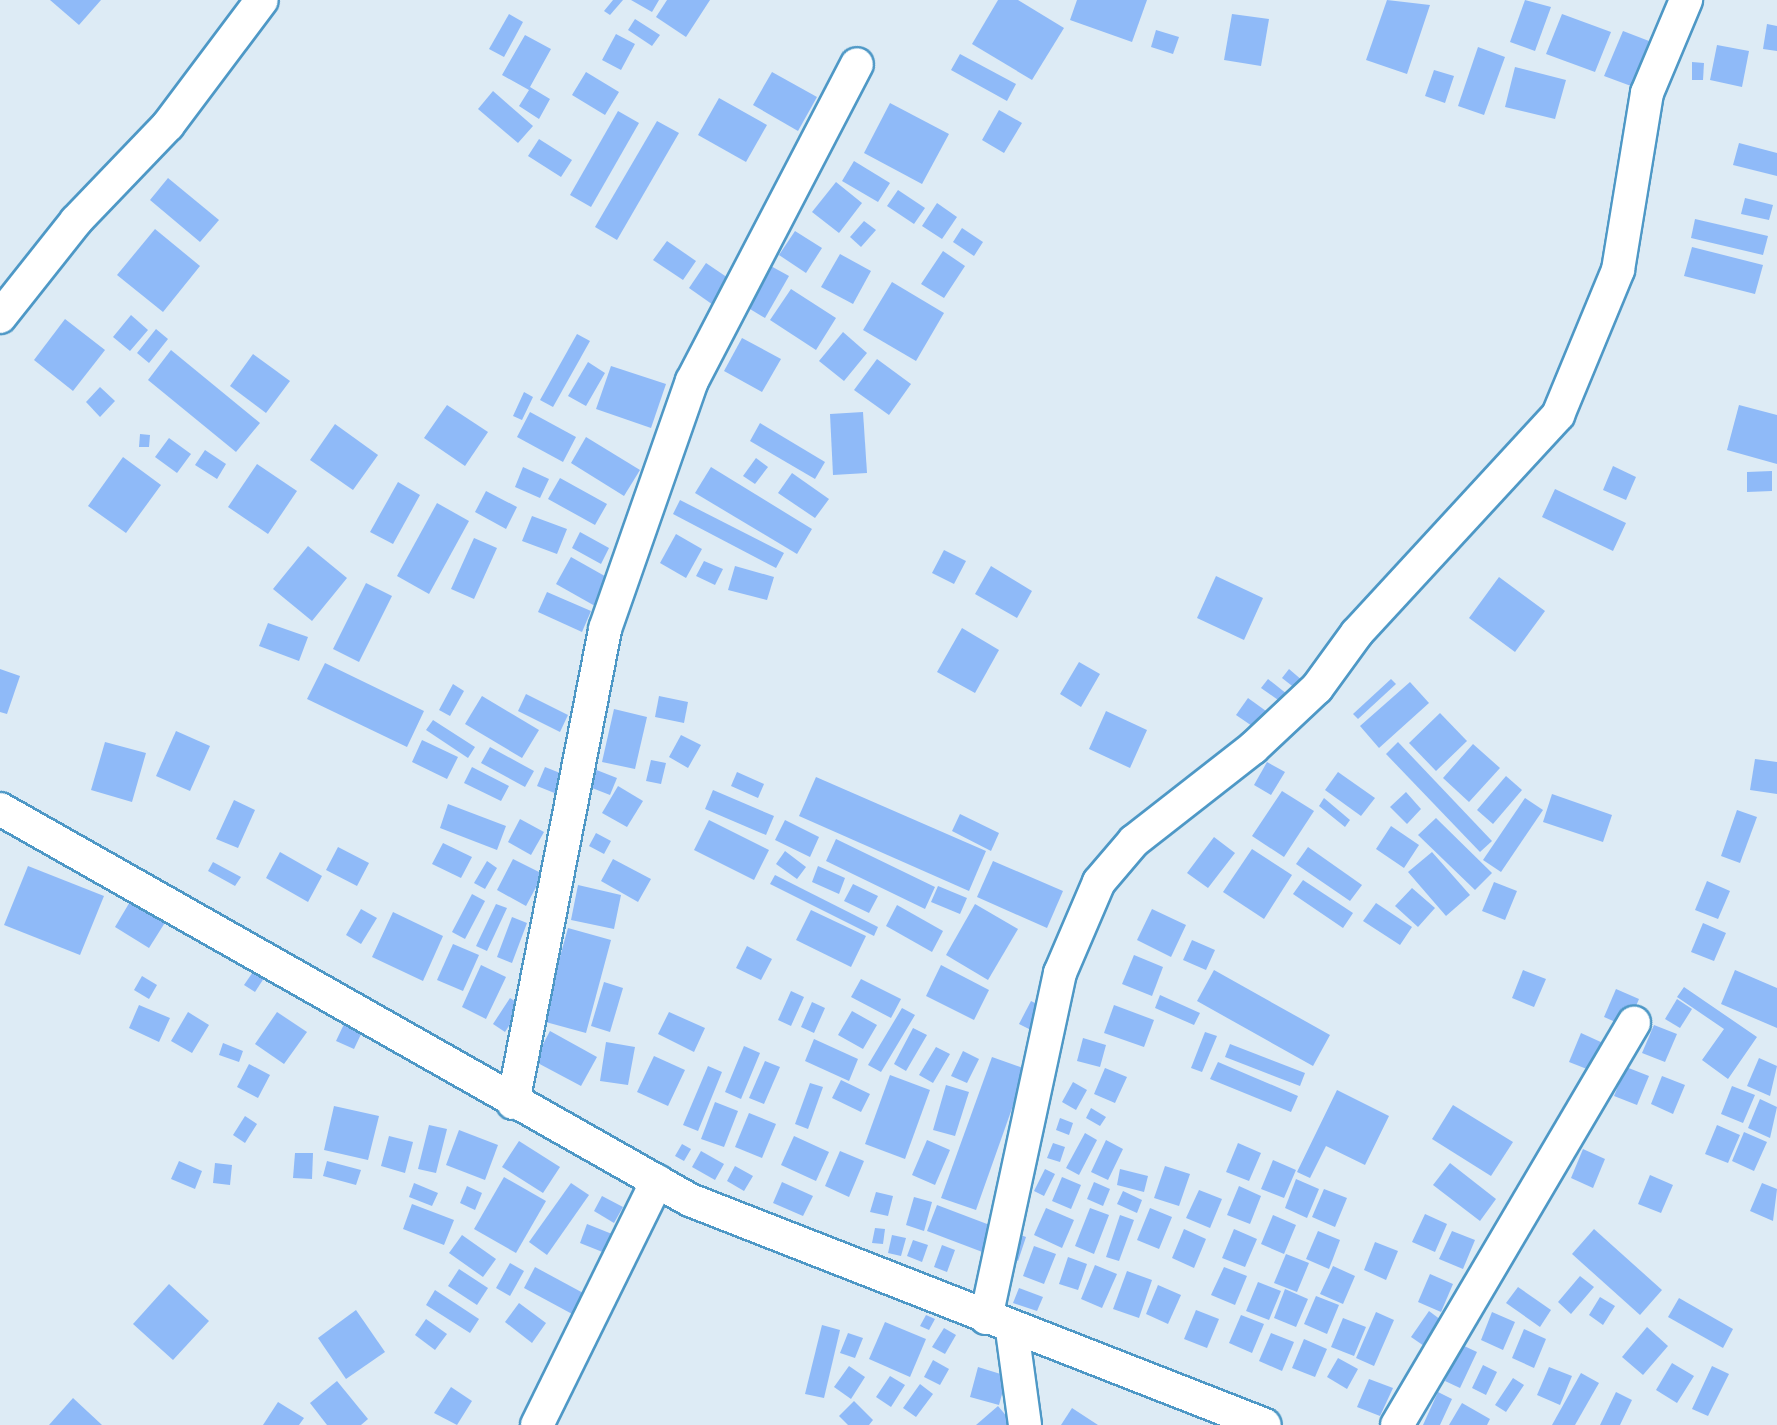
<!DOCTYPE html>
<html>
<head>
<meta charset="utf-8">
<style>
  body { margin:0 }
  #map { position:relative; width:1777px; height:1425px; overflow:hidden; background:#ddebf5; font-family:"Exo 2",sans-serif }
  div>[style] { position:absolute }
  .building>* { inset:0; background:#8fbaf8 }
  .roads { filter:drop-shadow(2px 0 #4e98c6) drop-shadow(-2px 0 #4e98c6) drop-shadow(0 2px #4e98c6) drop-shadow(0 -2px #4e98c6) }
  .minor>* { height:32px; margin:-16px; padding:0 16px; transform-origin:16px; border-radius:16px; background:#fff }
  span { translate:-50% -50%; white-space:nowrap; text-align:center; line-height:1.15; -webkit-text-stroke:8px #ddebf5; paint-order:stroke }
</style>
</head>
<body>
<div id="map">
  <div class="building">
    <i style="clip-path:polygon(50px 0,101px 0,79px 25px)"></i>
    <i style="clip-path:polygon(613px 0,623px 0,610px 15px,604px 11px)"></i>
    <i style="clip-path:polygon(631px 0,659px 0,652px 12px)"></i>
    <i style="clip-path:polygon(667px 0,710px 0,686px 37px,656px 17px)"></i>
    <i style="clip-path:polygon(998px 0,1018px 0,1064px 28px,1032px 80px,972px 44px)"></i>
    <i style="clip-path:polygon(1077px 0,1147px 0,1132px 42px,1070px 20px)"></i>
    <i style="clip-path:polygon(1387px 0,1430px 5px,1407px 74px,1366px 60px)"></i>
    <i style="clip-path:polygon(1525px 0,1551px 7px,1535px 51px,1510px 42px)"></i>
    <i style="clip-path:polygon(509px 14px,523px 22px,504px 57px,489px 49px)"></i>
    <i style="clip-path:polygon(1232px 14px,1269px 19px,1261px 66px,1224px 60px)"></i>
    <i style="clip-path:polygon(1562px 14px,1611px 32px,1595px 72px,1546px 54px)"></i>
    <i style="clip-path:polygon(635px 19px,660px 35px,652px 46px,628px 30px)"></i>
    <i style="clip-path:polygon(1767px 24px,1777px 26px,1777px 51px,1763px 49px)"></i>
    <i style="clip-path:polygon(1156px 30px,1179px 37px,1173px 54px,1151px 47px)"></i>
    <i style="clip-path:polygon(1623px 31px,1649px 41px,1631px 86px,1604px 76px)"></i>
    <i style="clip-path:polygon(616px 34px,635px 44px,621px 70px,602px 60px)"></i>
    <i style="clip-path:polygon(525px 35px,551px 49px,530px 87px,550px 99px,539px 119px,519px 106px,529px 90px,502px 75px)"></i>
    <i style="clip-path:polygon(1717px 45px,1749px 51px,1742px 87px,1710px 80px)"></i>
    <i style="clip-path:polygon(1478px 47px,1505px 57px,1484px 115px,1458px 106px)"></i>
    <i style="clip-path:polygon(960px 54px,1016px 84px,1007px 101px,951px 70px)"></i>
    <i style="clip-path:polygon(1692px 62px,1704px 63px,1703px 80px,1692px 80px)"></i>
    <i style="clip-path:polygon(1515px 67px,1566px 80px,1555px 119px,1505px 107px)"></i>
    <i style="clip-path:polygon(1434px 70px,1454px 76px,1445px 103px,1425px 96px)"></i>
    <i style="clip-path:polygon(586px 72px,619px 92px,605px 115px,572px 95px)"></i>
    <i style="clip-path:polygon(772px 72px,817px 97px,798px 131px,753px 105px)"></i>
    <i style="clip-path:polygon(493px 91px,533px 126px,518px 143px,478px 109px)"></i>
    <i style="clip-path:polygon(719px 98px,767px 125px,746px 162px,698px 135px)"></i>
    <i style="clip-path:polygon(890px 103px,949px 134px,922px 184px,864px 153px)"></i>
    <i style="clip-path:polygon(999px 110px,1022px 123px,1004px 153px,982px 140px)"></i>
    <i style="clip-path:polygon(618px 111px,639px 123px,591px 207px,570px 195px)"></i>
    <i style="clip-path:polygon(657px 121px,679px 133px,617px 240px,595px 227px)"></i>
    <i style="clip-path:polygon(539px 139px,572px 160px,561px 177px,528px 156px)"></i>
    <i style="clip-path:polygon(1739px 143px,1777px 153px,1777px 176px,1733px 165px)"></i>
    <i style="clip-path:polygon(854px 161px,890px 183px,878px 202px,842px 181px)"></i>
    <i style="clip-path:polygon(168px 178px,219px 220px,200px 242px,150px 200px)"></i>
    <i style="clip-path:polygon(836px 182px,862px 203px,839px 233px,812px 212px)"></i>
    <i style="clip-path:polygon(898px 190px,925px 208px,914px 224px,887px 206px)"></i>
    <i style="clip-path:polygon(1745px 198px,1773px 205px,1769px 220px,1741px 214px)"></i>
    <i style="clip-path:polygon(937px 203px,957px 217px,942px 239px,922px 226px)"></i>
    <i style="clip-path:polygon(1695px 219px,1768px 236px,1763px 255px,1691px 238px)"></i>
    <i style="clip-path:polygon(864px 221px,876px 230px,861px 247px,850px 237px)"></i>
    <i style="clip-path:polygon(962px 228px,983px 242px,974px 256px,953px 242px)"></i>
    <i style="clip-path:polygon(155px 229px,200px 266px,163px 312px,117px 275px)"></i>
    <i style="clip-path:polygon(795px 231px,822px 248px,806px 273px,779px 255px)"></i>
    <i style="clip-path:polygon(667px 241px,696px 261px,683px 280px,653px 260px)"></i>
    <i style="clip-path:polygon(1692px 247px,1763px 265px,1755px 294px,1684px 276px)"></i>
    <i style="clip-path:polygon(943px 251px,965px 266px,944px 298px,921px 284px)"></i>
    <i style="clip-path:polygon(840px 254px,871px 271px,853px 304px,821px 287px)"></i>
    <i style="clip-path:polygon(706px 263px,734px 282px,716px 307px,689px 288px)"></i>
    <i style="clip-path:polygon(769px 265px,789px 276px,765px 318px,745px 306px)"></i>
    <i style="clip-path:polygon(892px 282px,944px 313px,916px 361px,863px 330px)"></i>
    <i style="clip-path:polygon(791px 289px,836px 318px,816px 350px,770px 320px)"></i>
    <i style="clip-path:polygon(131px 315px,148px 330px,130px 351px,113px 337px)"></i>
    <i style="clip-path:polygon(65px 319px,105px 350px,73px 391px,34px 360px)"></i>
    <i style="clip-path:polygon(156px 329px,168px 339px,149px 363px,137px 353px)"></i>
    <i style="clip-path:polygon(843px 332px,867px 353px,844px 381px,819px 361px)"></i>
    <i style="clip-path:polygon(577px 334px,590px 341px,553px 407px,540px 400px)"></i>
    <i style="clip-path:polygon(742px 338px,781px 359px,762px 392px,724px 371px)"></i>
    <i style="clip-path:polygon(171px 350px,260px 423px,236px 452px,148px 380px)"></i>
    <i style="clip-path:polygon(253px 354px,290px 381px,266px 413px,230px 386px)"></i>
    <i style="clip-path:polygon(877px 359px,911px 384px,889px 415px,854px 390px)"></i>
    <i style="clip-path:polygon(588px 362px,605px 373px,586px 406px,568px 396px)"></i>
    <i style="clip-path:polygon(611px 366px,666px 384px,651px 428px,596px 409px)"></i>
    <i style="clip-path:polygon(100px 387px,115px 401px,100px 417px,86px 402px)"></i>
    <i style="clip-path:polygon(524px 392px,533px 397px,522px 420px,513px 416px)"></i>
    <i style="clip-path:polygon(447px 405px,488px 432px,465px 466px,424px 438px)"></i>
    <i style="clip-path:polygon(1739px 405px,1777px 415px,1777px 464px,1727px 450px)"></i>
    <i style="clip-path:polygon(530px 412px,576px 437px,563px 462px,517px 437px)"></i>
    <i style="clip-path:polygon(863px 412px,867px 473px,833px 475px,830px 414px)"></i>
    <i style="clip-path:polygon(760px 423px,825px 462px,815px 479px,750px 441px)"></i>
    <i style="clip-path:polygon(335px 424px,378px 455px,353px 490px,310px 460px)"></i>
    <i style="clip-path:polygon(140px 434px,150px 435px,149px 447px,139px 447px)"></i>
    <i style="clip-path:polygon(586px 437px,640px 470px,624px 496px,571px 463px)"></i>
    <i style="clip-path:polygon(169px 438px,191px 454px,177px 473px,155px 457px)"></i>
    <i style="clip-path:polygon(205px 450px,226px 464px,217px 479px,195px 465px)"></i>
    <i style="clip-path:polygon(123px 457px,161px 485px,126px 533px,88px 506px)"></i>
    <i style="clip-path:polygon(756px 458px,768px 467px,755px 484px,743px 476px)"></i>
    <i style="clip-path:polygon(257px 464px,297px 491px,268px 534px,228px 507px)"></i>
    <i style="clip-path:polygon(1613px 466px,1636px 477px,1626px 500px,1603px 490px)"></i>
    <i style="clip-path:polygon(523px 467px,549px 479px,540px 498px,515px 487px)"></i>
    <i style="clip-path:polygon(711px 467px,812px 529px,797px 554px,695px 493px)"></i>
    <i style="clip-path:polygon(1772px 471px,1772px 491px,1747px 492px,1747px 472px)"></i>
    <i style="clip-path:polygon(792px 473px,829px 499px,815px 518px,778px 493px)"></i>
    <i style="clip-path:polygon(560px 478px,607px 504px,595px 525px,548px 499px)"></i>
    <i style="clip-path:polygon(398px 482px,420px 495px,393px 544px,370px 532px)"></i>
    <i style="clip-path:polygon(1555px 489px,1626px 523px,1613px 551px,1542px 517px)"></i>
    <i style="clip-path:polygon(486px 491px,517px 507px,506px 529px,475px 512px)"></i>
    <i style="clip-path:polygon(680px 500px,784px 553px,776px 568px,673px 514px)"></i>
    <i style="clip-path:polygon(437px 503px,469px 521px,429px 594px,397px 576px)"></i>
    <i style="clip-path:polygon(532px 516px,567px 529px,557px 554px,522px 541px)"></i>
    <i style="clip-path:polygon(580px 532px,609px 548px,601px 564px,572px 548px)"></i>
    <i style="clip-path:polygon(676px 534px,702px 549px,686px 578px,660px 563px)"></i>
    <i style="clip-path:polygon(474px 538px,497px 548px,474px 599px,451px 589px)"></i>
    <i style="clip-path:polygon(308px 546px,347px 578px,312px 621px,273px 589px)"></i>
    <i style="clip-path:polygon(944px 550px,966px 561px,954px 584px,932px 573px)"></i>
    <i style="clip-path:polygon(571px 557px,610px 579px,595px 606px,556px 584px)"></i>
    <i style="clip-path:polygon(704px 561px,723px 569px,715px 585px,696px 576px)"></i>
    <i style="clip-path:polygon(735px 566px,774px 577px,767px 600px,728px 590px)"></i>
    <i style="clip-path:polygon(991px 566px,1032px 591px,1017px 618px,975px 594px)"></i>
    <i style="clip-path:polygon(1216px 576px,1263px 598px,1244px 640px,1197px 618px)"></i>
    <i style="clip-path:polygon(1499px 577px,1545px 611px,1515px 652px,1469px 618px)"></i>
    <i style="clip-path:polygon(366px 583px,392px 596px,359px 662px,333px 649px)"></i>
    <i style="clip-path:polygon(547px 592px,591px 611px,582px 632px,538px 612px)"></i>
    <i style="clip-path:polygon(268px 623px,308px 637px,299px 661px,259px 646px)"></i>
    <i style="clip-path:polygon(962px 628px,999px 650px,975px 693px,937px 672px)"></i>
    <i style="clip-path:polygon(1079px 662px,1100px 674px,1081px 707px,1060px 694px)"></i>
    <i style="clip-path:polygon(325px 663px,424px 711px,407px 747px,307px 699px)"></i>
    <i style="clip-path:polygon(0 669px,20px 676px,7px 714px,0 712px)"></i>
    <i style="clip-path:polygon(1289px 669px,1303px 681px,1296px 689px,1282px 678px)"></i>
    <i style="clip-path:polygon(1268px 679px,1287px 694px,1281px 702px,1261px 688px)"></i>
    <i style="clip-path:polygon(1391px 679px,1396px 684px,1358px 719px,1353px 714px)"></i>
    <i style="clip-path:polygon(1410px 682px,1429px 703px,1379px 748px,1360px 726px)"></i>
    <i style="clip-path:polygon(453px 684px,464px 691px,450px 716px,439px 710px)"></i>
    <i style="clip-path:polygon(526px 694px,568px 715px,560px 732px,518px 711px)"></i>
    <i style="clip-path:polygon(482px 696px,539px 730px,522px 758px,465px 724px)"></i>
    <i style="clip-path:polygon(659px 696px,688px 702px,684px 723px,655px 717px)"></i>
    <i style="clip-path:polygon(1248px 698px,1266px 711px,1255px 728px,1236px 715px)"></i>
    <i style="clip-path:polygon(614px 709px,647px 717px,635px 769px,602px 762px)"></i>
    <i style="clip-path:polygon(1106px 711px,1147px 730px,1130px 768px,1089px 749px)"></i>
    <i style="clip-path:polygon(1440px 713px,1467px 741px,1436px 771px,1409px 743px)"></i>
    <i style="clip-path:polygon(433px 720px,475px 747px,468px 758px,426px 730px)"></i>
    <i style="clip-path:polygon(176px 731px,210px 746px,190px 791px,156px 776px)"></i>
    <i style="clip-path:polygon(681px 735px,701px 745px,688px 768px,669px 757px)"></i>
    <i style="clip-path:polygon(422px 740px,458px 757px,447px 779px,412px 762px)"></i>
    <i style="clip-path:polygon(105px 742px,146px 753px,132px 802px,91px 790px)"></i>
    <i style="clip-path:polygon(1398px 742px,1492px 841px,1480px 852px,1386px 754px)"></i>
    <i style="clip-path:polygon(1473px 744px,1500px 768px,1469px 802px,1443px 778px)"></i>
    <i style="clip-path:polygon(490px 747px,534px 771px,525px 787px,481px 763px)"></i>
    <i style="clip-path:polygon(1755px 759px,1777px 762px,1777px 794px,1750px 790px)"></i>
    <i style="clip-path:polygon(651px 760px,666px 763px,661px 784px,646px 781px)"></i>
    <i style="clip-path:polygon(1267px 762px,1285px 772px,1271px 795px,1254px 785px)"></i>
    <i style="clip-path:polygon(472px 767px,509px 786px,501px 801px,464px 783px)"></i>
    <i style="clip-path:polygon(545px 767px,565px 775px,557px 794px,537px 786px)"></i>
    <i style="clip-path:polygon(594px 769px,617px 778px,610px 795px,587px 786px)"></i>
    <i style="clip-path:polygon(737px 772px,764px 784px,758px 798px,731px 786px)"></i>
    <i style="clip-path:polygon(1338px 772px,1375px 798px,1361px 816px,1325px 790px)"></i>
    <i style="clip-path:polygon(1506px 776px,1522px 790px,1493px 824px,1477px 810px)"></i>
    <i style="clip-path:polygon(816px 777px,986px 851px,969px 891px,799px 816px)"></i>
    <i style="clip-path:polygon(618px 786px,643px 801px,627px 827px,602px 813px)"></i>
    <i style="clip-path:polygon(713px 790px,774px 816px,766px 835px,705px 809px)"></i>
    <i style="clip-path:polygon(1282px 791px,1314px 811px,1284px 857px,1252px 836px)"></i>
    <i style="clip-path:polygon(1406px 792px,1421px 809px,1407px 824px,1390px 807px)"></i>
    <i style="clip-path:polygon(1552px 794px,1612px 815px,1603px 842px,1543px 822px)"></i>
    <i style="clip-path:polygon(1324px 798px,1350px 820px,1345px 827px,1319px 806px)"></i>
    <i style="clip-path:polygon(1525px 798px,1543px 810px,1501px 872px,1483px 860px)"></i>
    <i style="clip-path:polygon(234px 800px,255px 810px,238px 848px,216px 839px)"></i>
    <i style="clip-path:polygon(448px 804px,506px 826px,497px 850px,440px 828px)"></i>
    <i style="clip-path:polygon(1737px 810px,1757px 817px,1740px 863px,1721px 856px)"></i>
    <i style="clip-path:polygon(960px 814px,999px 833px,991px 851px,952px 831px)"></i>
    <i style="clip-path:polygon(1436px 818px,1492px 873px,1475px 890px,1418px 835px)"></i>
    <i style="clip-path:polygon(520px 819px,544px 832px,531px 855px,508px 842px)"></i>
    <i style="clip-path:polygon(709px 820px,769px 850px,754px 880px,694px 850px)"></i>
    <i style="clip-path:polygon(785px 820px,819px 837px,810px 857px,775px 840px)"></i>
    <i style="clip-path:polygon(1391px 826px,1419px 845px,1404px 868px,1376px 849px)"></i>
    <i style="clip-path:polygon(596px 833px,611px 841px,604px 854px,589px 846px)"></i>
    <i style="clip-path:polygon(1214px 837px,1235px 853px,1208px 888px,1187px 873px)"></i>
    <i style="clip-path:polygon(836px 839px,935px 887px,925px 909px,826px 861px)"></i>
    <i style="clip-path:polygon(443px 843px,472px 857px,461px 878px,432px 864px)"></i>
    <i style="clip-path:polygon(338px 847px,369px 863px,357px 886px,326px 870px)"></i>
    <i style="clip-path:polygon(1308px 847px,1362px 885px,1350px 901px,1296px 864px)"></i>
    <i style="clip-path:polygon(1252px 849px,1292px 875px,1264px 919px,1223px 892px)"></i>
    <i style="clip-path:polygon(785px 851px,806px 867px,797px 879px,776px 864px)"></i>
    <i style="clip-path:polygon(280px 852px,322px 876px,308px 902px,266px 878px)"></i>
    <i style="clip-path:polygon(1432px 852px,1470px 895px,1446px 916px,1408px 872px)"></i>
    <i style="clip-path:polygon(513px 859px,543px 874px,526px 906px,497px 890px)"></i>
    <i style="clip-path:polygon(613px 859px,651px 879px,638px 902px,601px 881px)"></i>
    <i style="clip-path:polygon(487px 861px,497px 868px,485px 889px,474px 883px)"></i>
    <i style="clip-path:polygon(993px 861px,1063px 891px,1047px 928px,977px 897px)"></i>
    <i style="clip-path:polygon(213px 862px,241px 877px,235px 886px,208px 871px)"></i>
    <i style="clip-path:polygon(28px 866px,104px 896px,80px 955px,4px 925px)"></i>
    <i style="clip-path:polygon(818px 866px,845px 878px,839px 894px,812px 882px)"></i>
    <i style="clip-path:polygon(775px 875px,878px 927px,874px 936px,770px 884px)"></i>
    <i style="clip-path:polygon(1303px 880px,1353px 913px,1343px 928px,1293px 894px)"></i>
    <i style="clip-path:polygon(1707px 881px,1730px 891px,1718px 919px,1695px 910px)"></i>
    <i style="clip-path:polygon(1494px 882px,1517px 891px,1505px 920px,1482px 911px)"></i>
    <i style="clip-path:polygon(853px 884px,878px 896px,869px 913px,844px 901px)"></i>
    <i style="clip-path:polygon(578px 885px,621px 895px,614px 929px,571px 920px)"></i>
    <i style="clip-path:polygon(938px 886px,967px 898px,960px 914px,931px 902px)"></i>
    <i style="clip-path:polygon(1412px 888px,1435px 908px,1418px 927px,1395px 906px)"></i>
    <i style="clip-path:polygon(472px 894px,485px 901px,465px 939px,452px 932px)"></i>
    <i style="clip-path:polygon(131px 900px,166px 921px,149px 948px,115px 927px)"></i>
    <i style="clip-path:polygon(1376px 903px,1412px 927px,1400px 945px,1363px 921px)"></i>
    <i style="clip-path:polygon(496px 904px,507px 908px,487px 951px,476px 946px)"></i>
    <i style="clip-path:polygon(975px 904px,1018px 929px,988px 980px,946px 955px)"></i>
    <i style="clip-path:polygon(897px 905px,943px 931px,932px 952px,886px 926px)"></i>
    <i style="clip-path:polygon(361px 909px,377px 918px,361px 944px,346px 935px)"></i>
    <i style="clip-path:polygon(1152px 909px,1186px 925px,1171px 957px,1137px 940px)"></i>
    <i style="clip-path:polygon(811px 910px,866px 936px,851px 967px,796px 940px)"></i>
    <i style="clip-path:polygon(393px 912px,443px 936px,423px 981px,372px 957px)"></i>
    <i style="clip-path:polygon(512px 917px,527px 923px,512px 963px,497px 957px)"></i>
    <i style="clip-path:polygon(1703px 923px,1726px 933px,1714px 961px,1691px 952px)"></i>
    <i style="clip-path:polygon(568px 928px,611px 940px,586px 1033px,542px 1021px)"></i>
    <i style="clip-path:polygon(1192px 940px,1215px 950px,1206px 970px,1183px 960px)"></i>
    <i style="clip-path:polygon(453px 944px,479px 955px,463px 991px,437px 980px)"></i>
    <i style="clip-path:polygon(747px 946px,772px 959px,761px 980px,736px 968px)"></i>
    <i style="clip-path:polygon(1134px 955px,1163px 967px,1152px 996px,1122px 984px)"></i>
    <i style="clip-path:polygon(481px 965px,506px 977px,486px 1019px,462px 1007px)"></i>
    <i style="clip-path:polygon(941px 965px,989px 990px,974px 1020px,926px 996px)"></i>
    <i style="clip-path:polygon(255px 969px,266px 975px,255px 992px,244px 985px)"></i>
    <i style="clip-path:polygon(1214px 970px,1330px 1035px,1313px 1066px,1197px 1001px)"></i>
    <i style="clip-path:polygon(1523px 970px,1546px 979px,1534px 1007px,1512px 998px)"></i>
    <i style="clip-path:polygon(1735px 970px,1777px 988px,1777px 1028px,1721px 1004px)"></i>
    <i style="clip-path:polygon(142px 976px,157px 985px,149px 999px,134px 990px)"></i>
    <i style="clip-path:polygon(861px 979px,901px 999px,891px 1018px,851px 997px)"></i>
    <i style="clip-path:polygon(604px 982px,623px 988px,610px 1032px,591px 1026px)"></i>
    <i style="clip-path:polygon(1684px 987px,1757px 1037px,1728px 1079px,1702px 1060px,1724px 1029px,1677px 997px)"></i>
    <i style="clip-path:polygon(1616px 989px,1639px 999px,1627px 1027px,1604px 1017px)"></i>
    <i style="clip-path:polygon(791px 991px,804px 997px,791px 1026px,778px 1020px)"></i>
    <i style="clip-path:polygon(1160px 995px,1200px 1013px,1194px 1025px,1155px 1008px)"></i>
    <i style="clip-path:polygon(510px 998px,522px 1006px,505px 1032px,493px 1024px)"></i>
    <i style="clip-path:polygon(1677px 999px,1692px 1009px,1680px 1028px,1665px 1019px)"></i>
    <i style="clip-path:polygon(1031px 1001px,1045px 1008px,1033px 1031px,1019px 1024px)"></i>
    <i style="clip-path:polygon(812px 1002px,825px 1008px,814px 1033px,801px 1027px)"></i>
    <i style="clip-path:polygon(139px 1005px,170px 1018px,159px 1042px,129px 1028px)"></i>
    <i style="clip-path:polygon(1114px 1005px,1154px 1020px,1144px 1047px,1104px 1033px)"></i>
    <i style="clip-path:polygon(902px 1008px,915px 1015px,881px 1072px,868px 1065px)"></i>
    <i style="clip-path:polygon(852px 1011px,877px 1025px,863px 1049px,838px 1035px)"></i>
    <i style="clip-path:polygon(188px 1012px,209px 1025px,192px 1053px,171px 1041px)"></i>
    <i style="clip-path:polygon(277px 1012px,307px 1032px,284px 1064px,255px 1044px)"></i>
    <i style="clip-path:polygon(669px 1012px,705px 1028px,694px 1052px,658px 1034px)"></i>
    <i style="clip-path:polygon(345px 1022px,363px 1030px,354px 1049px,336px 1041px)"></i>
    <i style="clip-path:polygon(1654px 1025px,1677px 1034px,1665px 1062px,1642px 1053px)"></i>
    <i style="clip-path:polygon(913px 1028px,927px 1035px,906px 1071px,894px 1064px)"></i>
    <i style="clip-path:polygon(550px 1031px,597px 1057px,581px 1086px,534px 1061px)"></i>
    <i style="clip-path:polygon(1205px 1032px,1217px 1036px,1202px 1072px,1191px 1068px)"></i>
    <i style="clip-path:polygon(1581px 1033px,1603px 1043px,1592px 1071px,1569px 1062px)"></i>
    <i style="clip-path:polygon(1083px 1038px,1106px 1045px,1100px 1067px,1077px 1061px)"></i>
    <i style="clip-path:polygon(814px 1039px,858px 1059px,849px 1081px,805px 1061px)"></i>
    <i style="clip-path:polygon(606px 1042px,635px 1047px,628px 1085px,600px 1081px)"></i>
    <i style="clip-path:polygon(223px 1043px,243px 1051px,239px 1062px,219px 1055px)"></i>
    <i style="clip-path:polygon(1230px 1044px,1305px 1073px,1300px 1086px,1225px 1057px)"></i>
    <i style="clip-path:polygon(744px 1046px,760px 1053px,741px 1099px,725px 1092px)"></i>
    <i style="clip-path:polygon(936px 1047px,950px 1054px,933px 1083px,919px 1075px)"></i>
    <i style="clip-path:polygon(963px 1051px,979px 1059px,967px 1083px,951px 1076px)"></i>
    <i style="clip-path:polygon(654px 1056px,685px 1070px,668px 1106px,637px 1092px)"></i>
    <i style="clip-path:polygon(992px 1057px,1026px 1069px,976px 1210px,941px 1198px)"></i>
    <i style="clip-path:polygon(1759px 1058px,1777px 1066px,1770px 1096px,1747px 1086px)"></i>
    <i style="clip-path:polygon(765px 1061px,780px 1067px,764px 1104px,749px 1098px)"></i>
    <i style="clip-path:polygon(1218px 1062px,1298px 1096px,1291px 1112px,1210px 1079px)"></i>
    <i style="clip-path:polygon(249px 1064px,270px 1075px,258px 1098px,237px 1087px)"></i>
    <i style="clip-path:polygon(708px 1066px,722px 1072px,698px 1131px,683px 1125px)"></i>
    <i style="clip-path:polygon(1626px 1067px,1649px 1076px,1637px 1105px,1614px 1096px)"></i>
    <i style="clip-path:polygon(1105px 1068px,1127px 1077px,1115px 1103px,1094px 1094px)"></i>
    <i style="clip-path:polygon(890px 1075px,930px 1090px,905px 1159px,865px 1144px)"></i>
    <i style="clip-path:polygon(1662px 1076px,1685px 1085px,1673px 1114px,1651px 1104px)"></i>
    <i style="clip-path:polygon(841px 1080px,870px 1094px,861px 1112px,832px 1098px)"></i>
    <i style="clip-path:polygon(1073px 1082px,1087px 1090px,1076px 1110px,1062px 1102px)"></i>
    <i style="clip-path:polygon(810px 1083px,823px 1087px,808px 1129px,795px 1124px)"></i>
    <i style="clip-path:polygon(946px 1085px,969px 1092px,955px 1136px,933px 1130px)"></i>
    <i style="clip-path:polygon(1732px 1086px,1755px 1095px,1743px 1123px,1721px 1114px)"></i>
    <i style="clip-path:polygon(1337px 1090px,1389px 1116px,1365px 1165px,1326px 1146px,1310px 1178px,1297px 1172px)"></i>
    <i style="clip-path:polygon(1760px 1099px,1777px 1107px,1770px 1138px,1748px 1128px)"></i>
    <i style="clip-path:polygon(715px 1102px,738px 1111px,724px 1147px,701px 1139px)"></i>
    <i style="clip-path:polygon(1453px 1105px,1513px 1142px,1491px 1176px,1432px 1139px)"></i>
    <i style="clip-path:polygon(334px 1106px,379px 1116px,368px 1160px,324px 1150px)"></i>
    <i style="clip-path:polygon(1091px 1108px,1106px 1117px,1100px 1126px,1086px 1118px)"></i>
    <i style="clip-path:polygon(749px 1113px,776px 1124px,762px 1158px,735px 1147px)"></i>
    <i style="clip-path:polygon(245px 1116px,257px 1124px,245px 1143px,233px 1135px)"></i>
    <i style="clip-path:polygon(1060px 1118px,1073px 1123px,1069px 1135px,1056px 1130px)"></i>
    <i style="clip-path:polygon(429px 1125px,447px 1129px,436px 1173px,418px 1169px)"></i>
    <i style="clip-path:polygon(1717px 1125px,1740px 1135px,1728px 1163px,1705px 1154px)"></i>
    <i style="clip-path:polygon(459px 1130px,498px 1145px,485px 1180px,446px 1165px)"></i>
    <i style="clip-path:polygon(1744px 1132px,1767px 1142px,1754px 1171px,1732px 1161px)"></i>
    <i style="clip-path:polygon(1085px 1133px,1097px 1140px,1079px 1175px,1066px 1168px)"></i>
    <i style="clip-path:polygon(389px 1136px,413px 1142px,405px 1173px,381px 1166px)"></i>
    <i style="clip-path:polygon(794px 1136px,829px 1152px,816px 1181px,781px 1165px)"></i>
    <i style="clip-path:polygon(927px 1140px,950px 1150px,935px 1185px,912px 1175px)"></i>
    <i style="clip-path:polygon(1106px 1140px,1123px 1149px,1108px 1180px,1091px 1172px)"></i>
    <i style="clip-path:polygon(519px 1141px,560px 1167px,543px 1193px,502px 1167px)"></i>
    <i style="clip-path:polygon(1053px 1143px,1065px 1147px,1060px 1162px,1047px 1158px)"></i>
    <i style="clip-path:polygon(1238px 1143px,1261px 1153px,1249px 1181px,1226px 1172px)"></i>
    <i style="clip-path:polygon(682px 1144px,691px 1149px,684px 1161px,675px 1156px)"></i>
    <i style="clip-path:polygon(1583px 1149px,1605px 1159px,1593px 1188px,1571px 1178px)"></i>
    <i style="clip-path:polygon(701px 1151px,724px 1164px,715px 1180px,692px 1167px)"></i>
    <i style="clip-path:polygon(840px 1151px,864px 1161px,849px 1197px,825px 1186px)"></i>
    <i style="clip-path:polygon(295px 1153px,313px 1153px,312px 1179px,293px 1178px)"></i>
    <i style="clip-path:polygon(1273px 1160px,1296px 1170px,1284px 1198px,1261px 1189px)"></i>
    <i style="clip-path:polygon(179px 1161px,202px 1171px,195px 1189px,171px 1179px)"></i>
    <i style="clip-path:polygon(327px 1161px,361px 1170px,356px 1185px,323px 1176px)"></i>
    <i style="clip-path:polygon(215px 1163px,232px 1165px,230px 1185px,213px 1183px)"></i>
    <i style="clip-path:polygon(1450px 1163px,1496px 1199px,1480px 1221px,1433px 1185px)"></i>
    <i style="clip-path:polygon(735px 1166px,753px 1176px,744px 1191px,727px 1181px)"></i>
    <i style="clip-path:polygon(1165px 1166px,1190px 1174px,1179px 1206px,1154px 1198px)"></i>
    <i style="clip-path:polygon(1045px 1169px,1055px 1174px,1044px 1196px,1034px 1191px)"></i>
    <i style="clip-path:polygon(1120px 1169px,1148px 1176px,1144px 1192px,1117px 1185px)"></i>
    <i style="clip-path:polygon(1650px 1175px,1673px 1185px,1661px 1213px,1638px 1204px)"></i>
    <i style="clip-path:polygon(504px 1177px,546px 1201px,516px 1253px,474px 1229px)"></i>
    <i style="clip-path:polygon(1062px 1177px,1081px 1185px,1071px 1209px,1052px 1201px)"></i>
    <i style="clip-path:polygon(1296px 1179px,1319px 1189px,1307px 1218px,1285px 1208px)"></i>
    <i style="clip-path:polygon(782px 1182px,813px 1196px,803px 1216px,773px 1203px)"></i>
    <i style="clip-path:polygon(1094px 1182px,1110px 1189px,1103px 1206px,1087px 1199px)"></i>
    <i style="clip-path:polygon(414px 1183px,438px 1193px,432px 1206px,409px 1197px)"></i>
    <i style="clip-path:polygon(571px 1183px,589px 1195px,547px 1255px,529px 1242px)"></i>
    <i style="clip-path:polygon(1762px 1183px,1777px 1189px,1773px 1221px,1750px 1211px)"></i>
    <i style="clip-path:polygon(467px 1186px,482px 1193px,475px 1210px,460px 1203px)"></i>
    <i style="clip-path:polygon(1239px 1186px,1261px 1196px,1250px 1224px,1227px 1215px)"></i>
    <i style="clip-path:polygon(1324px 1189px,1347px 1198px,1335px 1227px,1312px 1217px)"></i>
    <i style="clip-path:polygon(1199px 1190px,1222px 1199px,1210px 1228px,1186px 1218px)"></i>
    <i style="clip-path:polygon(1123px 1191px,1142px 1200px,1137px 1213px,1117px 1204px)"></i>
    <i style="clip-path:polygon(876px 1192px,893px 1196px,888px 1216px,870px 1212px)"></i>
    <i style="clip-path:polygon(602px 1196px,623px 1207px,614px 1223px,594px 1211px)"></i>
    <i style="clip-path:polygon(914px 1197px,932px 1202px,924px 1231px,906px 1225px)"></i>
    <i style="clip-path:polygon(412px 1204px,454px 1220px,444px 1245px,403px 1229px)"></i>
    <i style="clip-path:polygon(937px 1205px,995px 1227px,985px 1253px,927px 1231px)"></i>
    <i style="clip-path:polygon(1046px 1208px,1074px 1220px,1062px 1248px,1034px 1235px)"></i>
    <i style="clip-path:polygon(1090px 1208px,1109px 1215px,1094px 1254px,1075px 1246px)"></i>
    <i style="clip-path:polygon(1150px 1208px,1172px 1217px,1159px 1249px,1137px 1240px)"></i>
    <i style="clip-path:polygon(1425px 1214px,1447px 1224px,1435px 1252px,1412px 1242px)"></i>
    <i style="clip-path:polygon(1120px 1215px,1134px 1220px,1119px 1261px,1106px 1257px)"></i>
    <i style="clip-path:polygon(1273px 1215px,1296px 1225px,1284px 1254px,1261px 1244px)"></i>
    <i style="clip-path:polygon(587px 1224px,612px 1234px,605px 1253px,580px 1243px)"></i>
    <i style="clip-path:polygon(875px 1228px,885px 1229px,883px 1244px,872px 1243px)"></i>
    <i style="clip-path:polygon(1184px 1229px,1206px 1239px,1194px 1268px,1172px 1258px)"></i>
    <i style="clip-path:polygon(1234px 1229px,1257px 1239px,1245px 1267px,1222px 1258px)"></i>
    <i style="clip-path:polygon(1594px 1229px,1662px 1290px,1640px 1315px,1572px 1254px)"></i>
    <i style="clip-path:polygon(1318px 1231px,1340px 1240px,1329px 1269px,1306px 1259px)"></i>
    <i style="clip-path:polygon(1452px 1231px,1475px 1240px,1463px 1269px,1439px 1259px)"></i>
    <i style="clip-path:polygon(1015px 1233px,1026px 1237px,1018px 1261px,1007px 1257px)"></i>
    <i style="clip-path:polygon(462px 1235px,496px 1259px,483px 1277px,449px 1253px)"></i>
    <i style="clip-path:polygon(892px 1235px,906px 1238px,901px 1256px,888px 1253px)"></i>
    <i style="clip-path:polygon(913px 1240px,928px 1245px,922px 1262px,907px 1256px)"></i>
    <i style="clip-path:polygon(1375px 1242px,1398px 1251px,1386px 1280px,1364px 1270px)"></i>
    <i style="clip-path:polygon(942px 1245px,955px 1250px,947px 1272px,934px 1267px)"></i>
    <i style="clip-path:polygon(1034px 1246px,1056px 1254px,1044px 1284px,1023px 1276px)"></i>
    <i style="clip-path:polygon(1286px 1254px,1309px 1263px,1297px 1292px,1274px 1283px)"></i>
    <i style="clip-path:polygon(1068px 1257px,1087px 1264px,1078px 1290px,1059px 1284px)"></i>
    <i style="clip-path:polygon(510px 1263px,524px 1271px,510px 1296px,496px 1288px)"></i>
    <i style="clip-path:polygon(1095px 1265px,1117px 1274px,1102px 1308px,1081px 1299px)"></i>
    <i style="clip-path:polygon(1333px 1266px,1355px 1276px,1343px 1304px,1320px 1294px)"></i>
    <i style="clip-path:polygon(535px 1267px,585px 1294px,574px 1315px,524px 1288px)"></i>
    <i style="clip-path:polygon(1224px 1267px,1247px 1276px,1235px 1305px,1211px 1295px)"></i>
    <i style="clip-path:polygon(459px 1269px,488px 1288px,477px 1305px,448px 1286px)"></i>
    <i style="clip-path:polygon(1127px 1271px,1152px 1280px,1139px 1318px,1113px 1309px)"></i>
    <i style="clip-path:polygon(1430px 1274px,1453px 1284px,1441px 1312px,1418px 1302px)"></i>
    <i style="clip-path:polygon(1580px 1276px,1594px 1287px,1571px 1314px,1558px 1302px)"></i>
    <i style="clip-path:polygon(1258px 1282px,1281px 1291px,1269px 1320px,1246px 1311px)"></i>
    <i style="clip-path:polygon(169px 1284px,209px 1321px,173px 1360px,133px 1324px)"></i>
    <i style="clip-path:polygon(1158px 1285px,1181px 1295px,1168px 1324px,1146px 1314px)"></i>
    <i style="clip-path:polygon(1518px 1287px,1551px 1310px,1540px 1327px,1506px 1303px)"></i>
    <i style="clip-path:polygon(1019px 1288px,1043px 1297px,1037px 1311px,1013px 1303px)"></i>
    <i style="clip-path:polygon(1285px 1289px,1308px 1299px,1296px 1327px,1274px 1318px)"></i>
    <i style="clip-path:polygon(435px 1290px,479px 1319px,470px 1333px,426px 1305px)"></i>
    <i style="clip-path:polygon(1316px 1296px,1339px 1305px,1327px 1334px,1304px 1324px)"></i>
    <i style="clip-path:polygon(1600px 1297px,1615px 1306px,1603px 1325px,1589px 1315px)"></i>
    <i style="clip-path:polygon(1679px 1298px,1733px 1329px,1723px 1348px,1668px 1317px)"></i>
    <i style="clip-path:polygon(519px 1303px,546px 1323px,532px 1343px,505px 1322px)"></i>
    <i style="clip-path:polygon(356px 1310px,385px 1352px,346px 1379px,318px 1338px)"></i>
    <i style="clip-path:polygon(1196px 1310px,1219px 1319px,1207px 1348px,1184px 1339px)"></i>
    <i style="clip-path:polygon(1429px 1311px,1445px 1323px,1427px 1348px,1411px 1337px)"></i>
    <i style="clip-path:polygon(1376px 1312px,1394px 1320px,1374px 1366px,1356px 1358px)"></i>
    <i style="clip-path:polygon(1492px 1312px,1515px 1322px,1503px 1350px,1481px 1340px)"></i>
    <i style="clip-path:polygon(926px 1315px,935px 1319px,929px 1330px,920px 1326px)"></i>
    <i style="clip-path:polygon(1241px 1315px,1264px 1324px,1252px 1353px,1229px 1343px)"></i>
    <i style="clip-path:polygon(1343px 1318px,1366px 1327px,1354px 1356px,1331px 1347px)"></i>
    <i style="clip-path:polygon(426px 1319px,447px 1334px,435px 1350px,415px 1335px)"></i>
    <i style="clip-path:polygon(885px 1322px,926px 1339px,910px 1377px,869px 1359px)"></i>
    <i style="clip-path:polygon(822px 1325px,840px 1330px,824px 1398px,805px 1394px)"></i>
    <i style="clip-path:polygon(1647px 1327px,1668px 1346px,1643px 1375px,1622px 1357px)"></i>
    <i style="clip-path:polygon(944px 1328px,956px 1335px,945px 1354px,932px 1347px)"></i>
    <i style="clip-path:polygon(1524px 1329px,1546px 1339px,1534px 1368px,1512px 1358px)"></i>
    <i style="clip-path:polygon(848px 1333px,863px 1338px,855px 1358px,840px 1353px)"></i>
    <i style="clip-path:polygon(1271px 1333px,1294px 1342px,1282px 1371px,1259px 1361px)"></i>
    <i style="clip-path:polygon(1304px 1339px,1327px 1349px,1315px 1377px,1292px 1368px)"></i>
    <i style="clip-path:polygon(1462px 1345px,1477px 1352px,1460px 1388px,1445px 1381px)"></i>
    <i style="clip-path:polygon(1338px 1358px,1358px 1369px,1347px 1389px,1327px 1377px)"></i>
    <i style="clip-path:polygon(933px 1360px,949px 1369px,940px 1385px,924px 1377px)"></i>
    <i style="clip-path:polygon(1672px 1363px,1694px 1376px,1677px 1403px,1656px 1390px)"></i>
    <i style="clip-path:polygon(1483px 1365px,1497px 1372px,1486px 1395px,1472px 1388px)"></i>
    <i style="clip-path:polygon(849px 1366px,865px 1377px,851px 1399px,834px 1387px)"></i>
    <i style="clip-path:polygon(1712px 1366px,1729px 1374px,1708px 1416px,1692px 1409px)"></i>
    <i style="clip-path:polygon(978px 1367px,1007px 1376px,999px 1405px,970px 1397px)"></i>
    <i style="clip-path:polygon(1549px 1367px,1572px 1376px,1560px 1405px,1537px 1395px)"></i>
    <i style="clip-path:polygon(1581px 1373px,1599px 1383px,1575px 1425px,1552px 1425px)"></i>
    <i style="clip-path:polygon(890px 1376px,905px 1385px,891px 1407px,876px 1397px)"></i>
    <i style="clip-path:polygon(1513px 1378px,1524px 1385px,1506px 1412px,1495px 1405px)"></i>
    <i style="clip-path:polygon(1369px 1379px,1393px 1388px,1380px 1416px,1357px 1407px)"></i>
    <i style="clip-path:polygon(337px 1381px,368px 1419px,361px 1425px,327px 1425px,310px 1403px)"></i>
    <i style="clip-path:polygon(920px 1384px,933px 1394px,916px 1417px,903px 1408px)"></i>
    <i style="clip-path:polygon(451px 1387px,472px 1401px,457px 1425px,434px 1413px)"></i>
    <i style="clip-path:polygon(1438px 1392px,1452px 1399px,1440px 1425px,1423px 1425px)"></i>
    <i style="clip-path:polygon(1616px 1392px,1632px 1400px,1620px 1425px,1600px 1425px)"></i>
    <i style="clip-path:polygon(73px 1398px,102px 1425px,49px 1425px)"></i>
    <i style="clip-path:polygon(854px 1401px,873px 1420px,869px 1425px,848px 1425px,839px 1416px)"></i>
    <i style="clip-path:polygon(278px 1402px,304px 1418px,299px 1425px,263px 1425px)"></i>
    <i style="clip-path:polygon(1462px 1403px,1490px 1419px,1487px 1425px,1449px 1425px)"></i>
    <i style="clip-path:polygon(998px 1406px,1014px 1425px,976px 1425px)"></i>
    <i style="clip-path:polygon(1072px 1408px,1098px 1425px,1061px 1425px)"></i>
  </div>
  <div class="roads">
    <div class="minor">
      <i style="left:0;top:317px;width:122px;rotate:-51.6deg"></i>
      <i style="left:76px;top:221px;width:133px;rotate:-46.2deg"></i>
      <i style="left:168px;top:125px;width:156px;rotate:-53.1deg"></i>
      <i style="left:0;top:809px;width:793px;rotate:29.54deg"></i>
      <i style="left:690px;top:1200px;width:617px;rotate:21.37deg"></i>
      <i style="left:513px;top:1103px;width:483px;rotate:-79deg"></i>
      <i style="left:605px;top:629px;width:263px;rotate:-70.7deg"></i>
      <i style="left:692px;top:381px;width:357px;rotate:-62.5deg"></i>
      <i style="left:986px;top:1318px;width:353px;rotate:-77.9deg"></i>
      <i style="left:1060px;top:973px;width:99px;rotate:-66.8deg"></i>
      <i style="left:1099px;top:882px;width:54px;rotate:-49.5deg"></i>
      <i style="left:1134px;top:841px;width:151px;rotate:-38deg"></i>
      <i style="left:1253px;top:748px;width:88px;rotate:-43.2deg"></i>
      <i style="left:1317px;top:688px;width:68px;rotate:-54deg"></i>
      <i style="left:1357px;top:633px;width:297px;rotate:-47.3deg"></i>
      <i style="left:1558px;top:415px;width:157px;rotate:-67.5deg"></i>
      <i style="left:1618px;top:270px;width:179px;rotate:-80.7deg"></i>
      <i style="left:1647px;top:93px;width:101px;rotate:-67.2deg"></i>
      <i style="left:1012px;top:1330px;width:96px;rotate:82.2deg"></i>
      <i style="left:537px;top:1425px;width:272px;rotate:-63.8deg"></i>
      <i style="left:1397px;top:1425px;width:467px;rotate:-59.5deg"></i>
    </div>
  </div>
</div>
</body>
</html>
